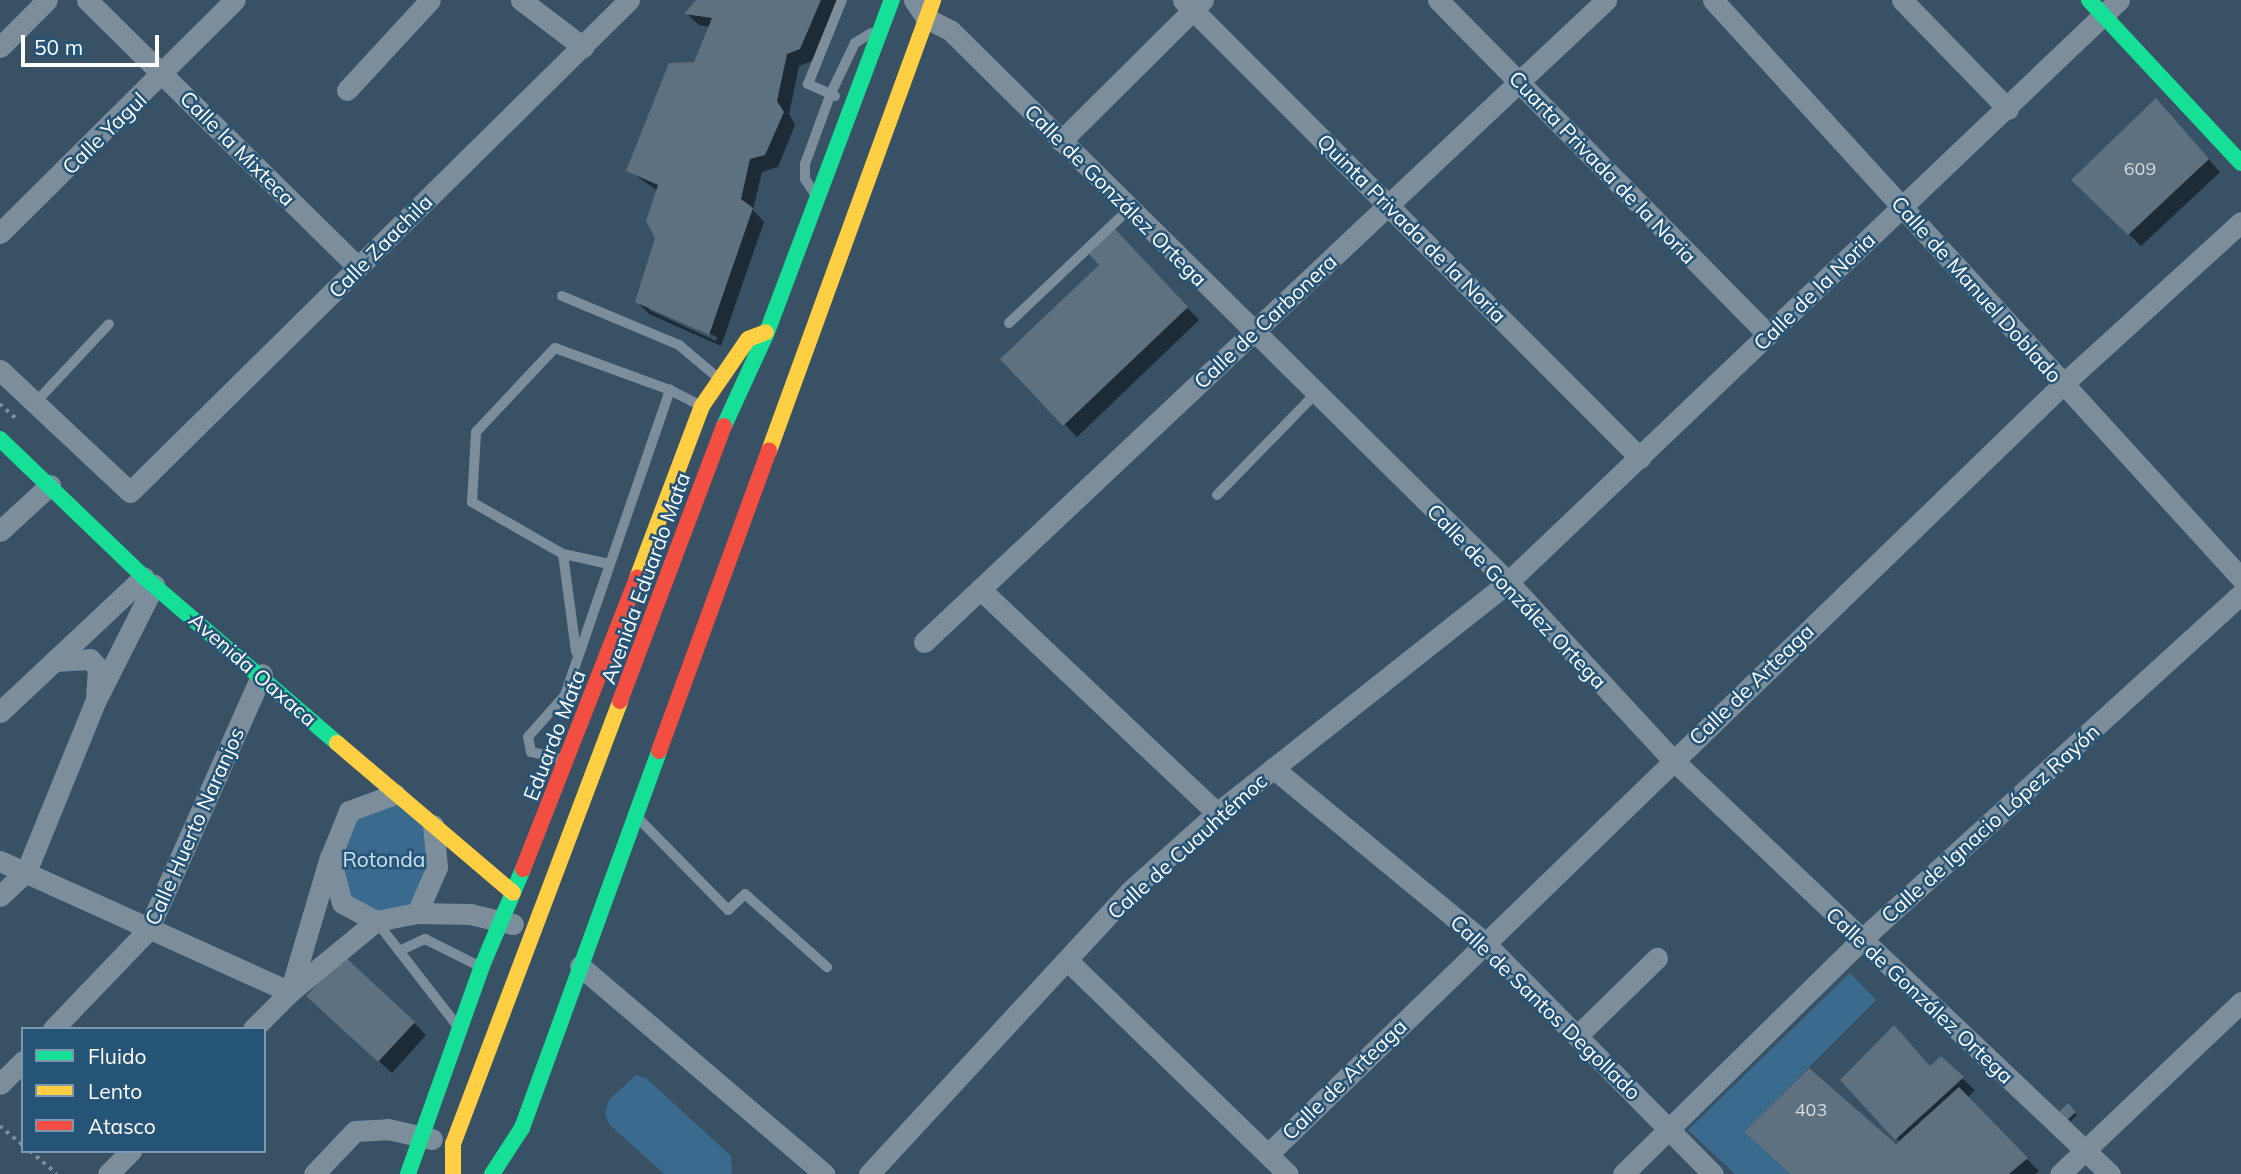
<!DOCTYPE html>
<html>
<head>
<meta charset="utf-8">
<style>
  body { margin:0 }
  #map { position:relative; width:2241px; height:1174px; overflow:hidden; background:#385165; font-family:Mulish,sans-serif }
  div>[style] { position:absolute }
  .green>* { inset:0; background:#3a6a8e }
  .shadow>* { inset:0; background:#0007 }
  .building>* { inset:0; background:#5e7180 }
  .path>* { height:3.5px; margin-top:-1.75px; transform-origin:0; background:repeating-linear-gradient(90deg,#7c8e9c 0 3.5px,transparent 0 8.5px) }
  .lane>* { height:10px; margin:-5px; padding:0 5px; transform-origin:5px; border-radius:5px; background:#7c8e9c }
  .street>* { height:21px; margin:-10.5px; padding:0 10.5px; transform-origin:10.5px; border-radius:10.5px; background:#7c8e9c }
  .fast>* { height:16px; margin:-8px; padding:0 8px; transform-origin:8px; border-radius:8px; background:#16e098 }
  .slow>* { height:16px; margin:-8px; padding:0 8px; transform-origin:8px; border-radius:8px; background:#ffcf43 }
  .jam>* { height:16px; margin:-8px; padding:0 8px; transform-origin:8px; border-radius:8px; background:#f24e42 }
  span { translate:-50% -50%; white-space:nowrap; text-align:center; line-height:1.15; -webkit-text-stroke:5px #265477; paint-order:stroke }
  .number-label { font-size:18px; color:#d7dcdf }
  .number-label span { -webkit-text-stroke-width:0 }
  .street-label { font-size:21px; color:#fff }
  .park-label { font-size:21px; color:#cae2f2 }
  .legend { position:absolute; left:21px; top:1027px; width:245px; height:126px; box-sizing:border-box; background:#265477; border:2px solid #7d98ad; margin:0; padding:9px 12px; list-style:none; font-size:21px; color:#fff }
  .legend li { display:flex; align-items:center; gap:14px; height:35px }
  .legend b { width:35px; border:2px solid #7d98ad }
  .scale { position:absolute; left:21px; top:35px; width:138px; height:32px; box-sizing:border-box; border:4px solid #fff; border-top:0; padding-left:9px; font-size:21px; line-height:24px; white-space:nowrap; color:#fff; -webkit-text-stroke:5px #265477; paint-order:stroke }
</style>
</head>
<body>
<div id="map">
  <div class="green">
    <i style="clip-path:polygon(397px 796px,430px 826px,435px 867px,413px 909px,378px 917px,344px 901px,332px 860px,351px 813px)"></i>
    <i style="clip-path:polygon(1850px 973px,1876px 1000px,1744px 1132px,1790px 1174px,1735px 1174px,1688px 1130px)"></i>
    <i style="clip-path:polygon(636px 1075px,647px 1079px,731px 1156px,732px 1174px,664px 1174px,609px 1124px,605px 1113px,609px 1100px)"></i>
  </div>
  <div class="shadow">
    <i style="clip-path:polygon(evenodd,698px 0,839px 0,812px 61px,799px 66px,789px 114px,795px 125px,778px 167px,762px 172px,753px 210px,764px 222px,721px 346px,649px 314px,637px 301px,657px 238px,658px 191px,628px 170px,696px 63px,710px 27px,699px 25px,687px 14px,698px 0,649px 306px,717px 337px,716px 341px,649px 310px,649px 306px)"></i>
    <i style="clip-path:polygon(2168px 113px,2220px 172px,2141px 246px,2074px 180px)"></i>
    <i style="clip-path:polygon(1127px 244px,1199px 320px,1077px 437px,1002px 359px)"></i>
    <i style="clip-path:polygon(321px 1009px,414px 1023px,426px 1035px,392px 1073px)"></i>
    <i style="clip-path:polygon(1941px 1059px,1975px 1090px,1967px 1098px,2039px 1171px,2035px 1174px,1791px 1174px,1900px 1142px,1842px 1080px,1931px 1068px)"></i>
    <i style="clip-path:polygon(2068px 1105px,2077px 1115px,2071px 1121px,2061px 1112px)"></i>
  </div>
  <div class="building">
    <i style="clip-path:polygon(696px 0,821px 0,800px 49px,787px 54px,777px 101px,784px 112px,765px 155px,750px 159px,741px 199px,753px 208px,709px 335px,635px 302px,655px 238px,646px 221px,658px 185px,626px 171px,669px 63px,694px 62px,712px 18px,684px 14px)"></i>
    <i style="clip-path:polygon(2156px 98px,2209px 159px,2128px 235px,2071px 180px)"></i>
    <i style="clip-path:polygon(1115px 229px,1188px 307px,1063px 426px,1000px 359px,1099px 265px,1089px 254px)"></i>
    <i style="clip-path:polygon(344px 956px,415px 1022px,378px 1062px,306px 996px)"></i>
    <i style="clip-path:polygon(1894px 1025px,1930px 1066px,1941px 1056px,1964px 1077px,1895px 1140px,1840px 1080px)"></i>
    <i style="clip-path:polygon(1809px 1068px,1896px 1144px,1959px 1087px,2028px 1158px,2009px 1174px,1790px 1174px,1744px 1132px)"></i>
    <i style="clip-path:polygon(2068px 1103px,2076px 1112px,2067px 1120px,2059px 1112px)"></i>
  </div>
  <div class="path">
    <i style="left:0;top:404px;width:25px;rotate:42deg"></i>
    <i style="left:0;top:1126px;width:30px;rotate:40deg"></i>
    <i style="left:30px;top:1151px;width:35px;rotate:40deg"></i>
  </div>
  <div class="lane">
    <i style="left:835px;top:96px;width:30px;rotate:-156deg"></i>
    <i style="left:808px;top:84px;width:91px;rotate:-68deg"></i>
    <i style="left:813px;top:191px;width:14px;rotate:-124deg"></i>
    <i style="left:805px;top:179px;width:15px;rotate:-90deg"></i>
    <i style="left:805px;top:164px;width:76px;rotate:-69.9deg"></i>
    <i style="left:831px;top:93px;width:55px;rotate:-64.4deg"></i>
    <i style="left:855px;top:43px;width:19px;rotate:-32deg"></i>
    <i style="left:562px;top:296px;width:127px;rotate:22.7deg"></i>
    <i style="left:679px;top:345px;width:50px;rotate:40.1deg"></i>
    <i style="left:1009px;top:323px;width:166px;rotate:-43.5deg"></i>
    <i style="left:35px;top:403px;width:108px;rotate:-46.9deg"></i>
    <i style="left:1217px;top:495px;width:144px;rotate:-45.8deg"></i>
    <i style="left:563px;top:554px;width:99px;rotate:82.4deg"></i>
    <i style="left:609px;top:564px;width:47px;rotate:-167.7deg"></i>
    <i style="left:563px;top:554px;width:105px;rotate:-150.3deg"></i>
    <i style="left:472px;top:502px;width:70px;rotate:-86.7deg"></i>
    <i style="left:476px;top:432px;width:115px;rotate:-46.8deg"></i>
    <i style="left:555px;top:348px;width:122px;rotate:20.1deg"></i>
    <i style="left:566px;top:760px;width:36px;rotate:-167deg"></i>
    <i style="left:531px;top:752px;width:15px;rotate:-101deg"></i>
    <i style="left:528px;top:737px;width:56px;rotate:-48.6deg"></i>
    <i style="left:565px;top:695px;width:323px;rotate:-71deg"></i>
    <i style="left:670px;top:390px;width:33px;rotate:27deg"></i>
    <i style="left:640px;top:820px;width:126px;rotate:45.6deg"></i>
    <i style="left:728px;top:910px;width:23px;rotate:-43deg"></i>
    <i style="left:745px;top:894px;width:110px;rotate:41.7deg"></i>
    <i style="left:376px;top:921px;width:130px;rotate:52.2deg"></i>
    <i style="left:399px;top:951px;width:29px;rotate:-25deg"></i>
    <i style="left:425px;top:939px;width:60px;rotate:26.6deg"></i>
  </div>
  <div class="street">
    <i style="left:87px;top:0;width:380px;rotate:44.6deg"></i>
    <i style="left:521px;top:0;width:78px;rotate:37.2deg"></i>
    <i style="left:914px;top:0;width:22px;rotate:56deg"></i>
    <i style="left:926px;top:18px;width:27px;rotate:27deg"></i>
    <i style="left:950px;top:30px;width:785px;rotate:44.69deg"></i>
    <i style="left:1508px;top:582px;width:243px;rotate:47.2deg"></i>
    <i style="left:1673px;top:760px;width:602px;rotate:43.45deg"></i>
    <i style="left:1183px;top:0;width:647px;rotate:45.06deg"></i>
    <i style="left:1438px;top:0;width:470px;rotate:45.4deg"></i>
    <i style="left:1713px;top:0;width:783px;rotate:47.59deg"></i>
    <i style="left:1902px;top:0;width:152px;rotate:45.8deg"></i>
    <i style="left:0;top:47px;width:66px;rotate:-45deg"></i>
    <i style="left:347px;top:90px;width:122px;rotate:-47.3deg"></i>
    <i style="left:1061px;top:141px;width:200px;rotate:-44.8deg"></i>
    <i style="left:0;top:233px;width:331px;rotate:-44.8deg"></i>
    <i style="left:0;top:370px;width:178px;rotate:43.2deg"></i>
    <i style="left:130px;top:492px;width:701px;rotate:-44.6deg"></i>
    <i style="left:0;top:531px;width:68px;rotate:-42.6deg"></i>
    <i style="left:980px;top:589px;width:326px;rotate:43.4deg"></i>
    <i style="left:924px;top:642px;width:937px;rotate:-43.27deg"></i>
    <i style="left:54px;top:661px;width:36px;rotate:-3deg"></i>
    <i style="left:90px;top:659px;width:12px;rotate:48deg"></i>
    <i style="left:98px;top:668px;width:26px;rotate:94deg"></i>
    <i style="left:0;top:712px;width:197px;rotate:-43.2deg"></i>
    <i style="left:1273px;top:768px;width:273px;rotate:39.5deg"></i>
    <i style="left:1484px;top:942px;width:326px;rotate:45.4deg"></i>
    <i style="left:0;top:861px;width:318px;rotate:24.3deg"></i>
    <i style="left:0;top:896px;width:35px;rotate:-43deg"></i>
    <i style="left:26px;top:872px;width:186px;rotate:-67.9deg"></i>
    <i style="left:96px;top:700px;width:129px;rotate:-63.2deg"></i>
    <i style="left:417px;top:913px;width:50px;rotate:-66.5deg"></i>
    <i style="left:437px;top:867px;width:42px;rotate:-95.4deg"></i>
    <i style="left:376px;top:921px;width:38px;rotate:-152deg"></i>
    <i style="left:342px;top:903px;width:47px;rotate:-104.9deg"></i>
    <i style="left:330px;top:858px;width:51px;rotate:-68deg"></i>
    <i style="left:349px;top:811px;width:49px;rotate:-20.3deg"></i>
    <i style="left:1068px;top:961px;width:306px;rotate:44.1deg"></i>
    <i style="left:580px;top:966px;width:321px;rotate:40.4deg"></i>
    <i style="left:290px;top:992px;width:138px;rotate:-73.5deg"></i>
    <i style="left:53px;top:1029px;width:137px;rotate:-46.2deg"></i>
    <i style="left:148px;top:930px;width:280px;rotate:-66deg"></i>
    <i style="left:253px;top:1029px;width:52px;rotate:-45deg"></i>
    <i style="left:290px;top:992px;width:112px;rotate:-39.5deg"></i>
    <i style="left:376px;top:921px;width:42px;rotate:-11deg"></i>
    <i style="left:417px;top:913px;width:53px;rotate:1.1deg"></i>
    <i style="left:470px;top:914px;width:44px;rotate:13.1deg"></i>
    <i style="left:1579px;top:1034px;width:109px;rotate:-44.3deg"></i>
    <i style="left:0;top:1084px;width:33px;rotate:-45deg"></i>
    <i style="left:1268px;top:1154px;width:1105px;rotate:-44.08deg"></i>
    <i style="left:2062px;top:385px;width:242px;rotate:-42.3deg"></i>
    <i style="left:108px;top:1174px;width:33px;rotate:-45deg"></i>
    <i style="left:314px;top:1174px;width:59px;rotate:-46.4deg"></i>
    <i style="left:355px;top:1131px;width:33px;rotate:-3deg"></i>
    <i style="left:388px;top:1129px;width:45px;rotate:12.8deg"></i>
    <i style="left:869px;top:1174px;width:385px;rotate:-47.3deg"></i>
    <i style="left:1130px;top:891px;width:117px;rotate:-41.9deg"></i>
    <i style="left:1217px;top:813px;width:372px;rotate:-38.4deg"></i>
    <i style="left:1508px;top:582px;width:844px;rotate:-43.61deg"></i>
    <i style="left:1623px;top:1174px;width:334px;rotate:-44.5deg"></i>
    <i style="left:1861px;top:940px;width:514px;rotate:-42.32deg"></i>
    <i style="left:2060px;top:1174px;width:250px;rotate:-43.5deg"></i>
  </div>
  <div class="fast">
    <i style="left:2089px;top:0;width:223px;rotate:47deg"></i>
    <i style="left:724px;top:426px;width:103px;rotate:-65.4deg"></i>
    <i style="left:767px;top:332px;width:355px;rotate:-69.4deg"></i>
    <i style="left:0;top:439px;width:199px;rotate:43.8deg"></i>
    <i style="left:144px;top:577px;width:255px;rotate:40.7deg"></i>
    <i style="left:408px;top:1174px;width:221px;rotate:-70.4deg"></i>
    <i style="left:482px;top:966px;width:105px;rotate:-67.1deg"></i>
    <i style="left:492px;top:1174px;width:55px;rotate:-56.9deg"></i>
    <i style="left:522px;top:1128px;width:401px;rotate:-70deg"></i>
  </div>
  <div class="slow">
    <i style="left:769px;top:451px;width:480px;rotate:-70deg"></i>
    <i style="left:637px;top:578px;width:184px;rotate:-69.3deg"></i>
    <i style="left:702px;top:406px;width:81px;rotate:-55.5deg"></i>
    <i style="left:748px;top:339px;width:19px;rotate:-21deg"></i>
    <i style="left:337px;top:743px;width:231px;rotate:40.4deg"></i>
    <i style="left:453px;top:1174px;width:30px;rotate:-90deg"></i>
    <i style="left:453px;top:1144px;width:473px;rotate:-69.3deg"></i>
  </div>
  <div class="jam">
    <i style="left:620px;top:701px;width:294px;rotate:-69.3deg"></i>
    <i style="left:659px;top:751px;width:320px;rotate:-69.9deg"></i>
    <i style="left:523px;top:869px;width:313px;rotate:-68.6deg"></i>
  </div>
  <div class="number-label">
    <span style="left:2140px;top:169px">609</span>
    <span style="left:1811px;top:1110px">403</span>
  </div>
  <div class="street-label">
    <span style="left:104px;top:133px;rotate:-44deg">Calle Yagul</span>
    <span style="left:238px;top:148px;rotate:45deg">Calle la Mixteca</span>
    <span style="left:1603px;top:167px;rotate:46deg">Cuarta Privada de la Noria</span>
    <span style="left:1116px;top:195px;rotate:45deg">Calle de González Ortega</span>
    <span style="left:1412px;top:228px;rotate:45deg">Quinta Privada de la Noria</span>
    <span style="left:380px;top:246px;rotate:-45deg">Calle Zaachila</span>
    <span style="left:1977px;top:289px;rotate:48deg">Calle de Manuel Doblado</span>
    <span style="left:1814px;top:291px;rotate:-44deg">Calle de la Noria</span>
    <span style="left:1265px;top:321px;rotate:-43deg">Calle de Carbonera</span>
    <span style="left:645px;top:578px;rotate:-70deg">Avenida Eduardo Mata</span>
    <span style="left:1517px;top:596px;rotate:46deg">Calle de González Ortega</span>
    <span style="left:253px;top:669px;rotate:41deg">Avenida Oaxaca</span>
    <span style="left:1751px;top:684px;rotate:-44deg">Calle de Arteaga</span>
    <span style="left:554px;top:735px;rotate:-69deg">Eduardo Mata</span>
    <span style="left:1990px;top:823px;rotate:-42deg">Calle de Ignacio López Rayón</span>
    <span style="left:194px;top:826px;rotate:-66deg">Calle Huerto Naranjos</span>
    <span style="left:1187px;top:846px;rotate:-42deg">Calle de Cuauhtémoc</span>
    <span style="left:1920px;top:995px;rotate:43deg">Calle de González Ortega</span>
    <span style="left:1546px;top:1007px;rotate:44deg">Calle de Santos Degollado</span>
    <span style="left:1344px;top:1079px;rotate:-44deg">Calle de Arteaga</span>
  </div>
  <div class="park-label">
    <span style="left:384px;top:859px">Rotonda</span>
  </div>
  <ul class="legend">
  <li><b style="height:9px;background:#16e098"></b>Fluido</li>
  <li><b style="height:9px;background:#ffcf43"></b>Lento</li>
  <li><b style="height:9px;background:#f24e42"></b>Atasco</li>
  </ul>
  <div class="scale">50 m</div>
</div>
</body>
</html>
